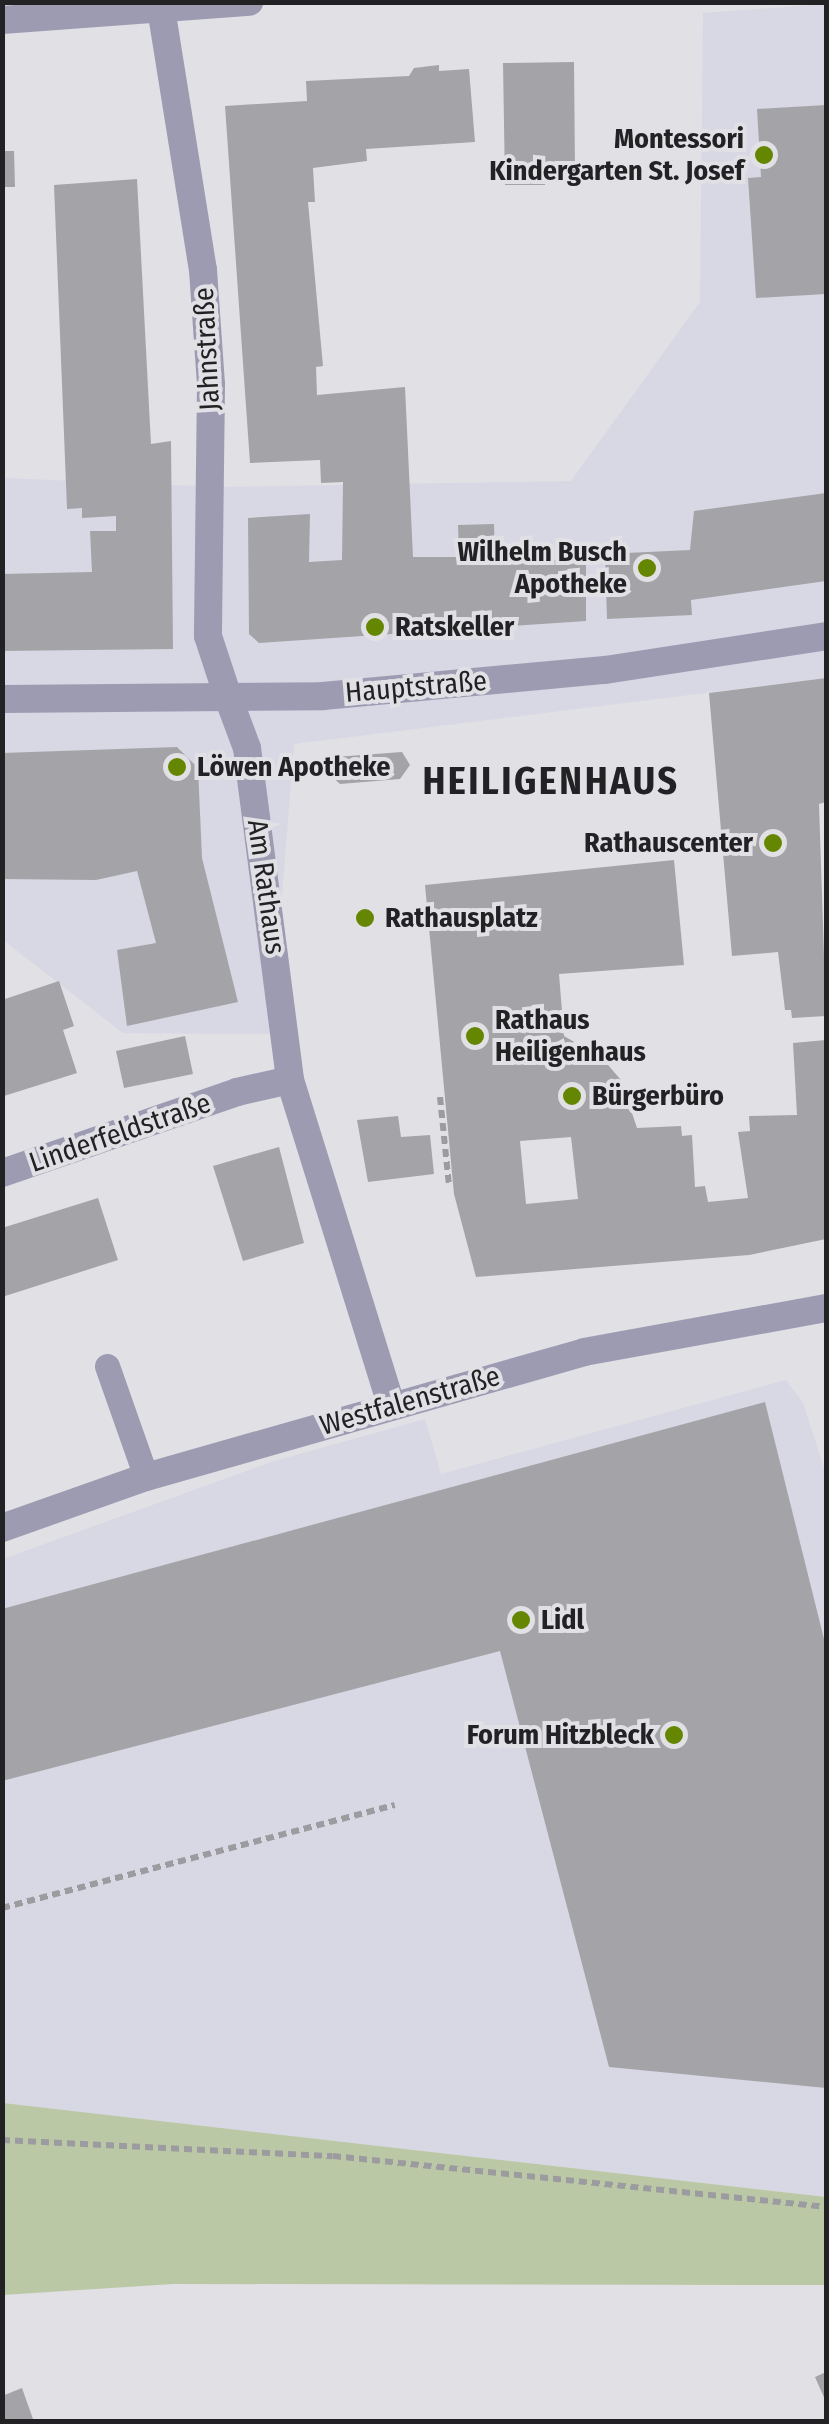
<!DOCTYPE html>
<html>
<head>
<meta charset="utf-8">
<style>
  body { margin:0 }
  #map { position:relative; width:829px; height:2424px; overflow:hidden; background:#e0e0e5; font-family:"Fira Sans Condensed",sans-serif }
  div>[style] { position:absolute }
  .built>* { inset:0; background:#d8d7e4 }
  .green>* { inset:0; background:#bbc8a6 }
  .building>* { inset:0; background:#a4a4a8 }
  .path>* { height:6px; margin-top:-3px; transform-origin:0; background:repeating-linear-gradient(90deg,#9c9b9f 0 8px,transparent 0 13px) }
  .service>* { height:25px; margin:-12.5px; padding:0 12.5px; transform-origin:12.5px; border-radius:12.5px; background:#9d9bb2 }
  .pedestrian>* { height:28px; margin:-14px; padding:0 14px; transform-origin:14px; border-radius:14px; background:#9d9bb2 }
  .minor>* { height:28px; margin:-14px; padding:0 14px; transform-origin:14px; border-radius:14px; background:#9d9bb2 }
  .tertiary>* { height:28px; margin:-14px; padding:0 14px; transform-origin:14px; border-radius:14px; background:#9d9bb2 }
  .dots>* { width:28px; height:28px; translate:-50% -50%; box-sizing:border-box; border:5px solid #e0e0e5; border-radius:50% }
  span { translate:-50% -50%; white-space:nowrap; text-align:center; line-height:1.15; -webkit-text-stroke:8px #e0e0e5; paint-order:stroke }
  .poi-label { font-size:28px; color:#222123; font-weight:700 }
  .right { translate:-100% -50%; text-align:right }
  .left { translate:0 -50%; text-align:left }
  .street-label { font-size:28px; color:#222123 }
  .district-label { font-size:38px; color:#222123; font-weight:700; letter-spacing:2.5px }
  .frame { position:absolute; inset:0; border:5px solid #222123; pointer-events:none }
</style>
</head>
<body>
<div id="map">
  <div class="built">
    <i style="clip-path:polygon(826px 4px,826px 678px,294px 744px,271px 1034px,123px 1033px,3px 940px,3px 478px,223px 487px,571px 481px,700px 302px,703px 13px)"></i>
    <i style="clip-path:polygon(786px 1380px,803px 1403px,826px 1474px,826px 2197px,3px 2103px,3px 1559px,271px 1462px,425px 1419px,441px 1474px)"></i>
  </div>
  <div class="green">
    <i style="clip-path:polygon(3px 2103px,826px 2197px,826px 2285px,173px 2284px,3px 2295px)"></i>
  </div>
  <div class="building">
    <i style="clip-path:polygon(574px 62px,575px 173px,545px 173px,545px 185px,505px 185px,503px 63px)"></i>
    <i style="clip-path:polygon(439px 65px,439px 71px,469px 69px,475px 142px,366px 149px,367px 161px,313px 168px,315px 202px,308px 202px,323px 366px,316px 367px,317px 395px,405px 387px,413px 557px,459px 557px,458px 525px,494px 524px,495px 561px,586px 559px,586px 621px,259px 643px,249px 634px,248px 518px,310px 514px,309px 562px,342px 560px,343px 482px,321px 483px,320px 460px,250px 463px,225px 106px,307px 101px,306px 81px,409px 76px,414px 68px)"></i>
    <i style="clip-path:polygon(826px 105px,826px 294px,756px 298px,748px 178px,761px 177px,757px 109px)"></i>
    <i style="clip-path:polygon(2px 151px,14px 151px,15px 187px,2px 187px)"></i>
    <i style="clip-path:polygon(137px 179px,151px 444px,171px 441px,173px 649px,2px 651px,2px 574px,92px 572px,90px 531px,116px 531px,116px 516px,82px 518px,82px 508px,67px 509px,54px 185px)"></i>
    <i style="clip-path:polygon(826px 493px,826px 581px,691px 600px,692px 615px,607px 619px,605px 554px,690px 550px,694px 511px)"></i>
    <i style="clip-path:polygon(826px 678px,826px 802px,819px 804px,826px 1016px,792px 1018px,791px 1010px,785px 1010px,778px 952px,732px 956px,709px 693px)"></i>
    <i style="clip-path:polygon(177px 747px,198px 768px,202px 858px,238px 1002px,127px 1026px,117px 950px,156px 943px,137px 871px,96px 880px,2px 879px,2px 753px)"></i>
    <i style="clip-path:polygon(402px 752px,410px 765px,400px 779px,340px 784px,329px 774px,335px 757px)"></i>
    <i style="clip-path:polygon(evenodd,674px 860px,684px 965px,559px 974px,564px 1036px,602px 1058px,621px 1080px,637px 1128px,681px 1126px,682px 1136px,692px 1135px,695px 1187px,705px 1186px,708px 1202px,748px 1198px,738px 1132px,750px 1131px,749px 1116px,797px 1115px,793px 1043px,826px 1040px,826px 1239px,749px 1255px,476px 1277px,454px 1194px,425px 885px,674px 860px,571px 1137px,578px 1199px,526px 1204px,520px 1141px,571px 1137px)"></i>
    <i style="clip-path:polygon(59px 981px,74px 1026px,63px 1030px,77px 1073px,4px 1096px,2px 1000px)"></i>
    <i style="clip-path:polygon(185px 1036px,193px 1074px,124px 1088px,116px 1051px)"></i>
    <i style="clip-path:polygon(398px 1116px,401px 1137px,430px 1135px,434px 1174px,368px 1182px,357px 1120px)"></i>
    <i style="clip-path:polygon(279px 1147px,304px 1243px,243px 1261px,213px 1166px)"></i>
    <i style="clip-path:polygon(98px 1198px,118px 1260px,2px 1297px,2px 1228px)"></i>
    <i style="clip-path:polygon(765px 1402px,826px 1647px,826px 2088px,609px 2067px,500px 1651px,2px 1781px,2px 1609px)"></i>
    <i style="clip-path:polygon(826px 2372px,826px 2402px,815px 2377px)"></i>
    <i style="clip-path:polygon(22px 2388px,34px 2422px,2px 2422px,2px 2396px)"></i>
  </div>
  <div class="path">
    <i style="left:440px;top:1097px;width:88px;rotate:84.2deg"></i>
    <i style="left:2px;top:1908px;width:406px;rotate:-14.7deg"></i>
    <i style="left:2px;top:2140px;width:331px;rotate:2.8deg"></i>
    <i style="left:333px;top:2156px;width:496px;rotate:5.9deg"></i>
  </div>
  <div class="service">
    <i style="left:107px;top:1366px;width:118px;rotate:70.6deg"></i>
  </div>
  <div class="pedestrian">
    <i style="left:228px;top:697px;width:54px;rotate:69.6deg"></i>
    <i style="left:247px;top:748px;width:335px;rotate:82.6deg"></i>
    <i style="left:290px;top:1080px;width:340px;rotate:72.7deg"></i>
    <i style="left:237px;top:1092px;width:54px;rotate:-12.8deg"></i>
  </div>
  <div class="minor">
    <i style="left:160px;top:2px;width:271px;rotate:80.9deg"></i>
    <i style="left:203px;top:270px;width:115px;rotate:86deg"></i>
    <i style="left:211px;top:385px;width:251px;rotate:90.7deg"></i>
    <i style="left:208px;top:636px;width:64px;rotate:71.8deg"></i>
    <i style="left:2px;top:699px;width:321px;rotate:-0.5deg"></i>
    <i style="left:323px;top:696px;width:283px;rotate:-5.3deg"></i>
    <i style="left:605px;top:670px;width:224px;rotate:-8.7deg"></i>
    <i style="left:2px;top:1173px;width:249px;rotate:-19deg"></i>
  </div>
  <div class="tertiary">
    <i style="left:2px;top:20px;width:248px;rotate:-4.2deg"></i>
    <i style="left:2px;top:1528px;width:153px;rotate:-19.5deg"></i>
    <i style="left:146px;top:1477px;width:455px;rotate:-15.9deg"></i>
    <i style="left:584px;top:1352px;width:246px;rotate:-10.3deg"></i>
  </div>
  <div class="dots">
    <i style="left:764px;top:155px;background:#658600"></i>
    <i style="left:647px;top:568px;background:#658600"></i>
    <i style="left:375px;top:627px;background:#658600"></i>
    <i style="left:177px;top:767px;background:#658600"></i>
    <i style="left:773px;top:843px;background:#658600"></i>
    <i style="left:365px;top:918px;background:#658600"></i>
    <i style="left:475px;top:1036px;background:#658600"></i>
    <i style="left:572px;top:1096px;background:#658600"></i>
    <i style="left:521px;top:1620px;background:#658600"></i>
    <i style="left:674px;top:1735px;background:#658600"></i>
  </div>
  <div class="poi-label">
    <span class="right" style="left:744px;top:155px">Montessori<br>Kindergarten St. Josef</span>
    <span class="right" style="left:627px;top:568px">Wilhelm Busch<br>Apotheke</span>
    <span class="left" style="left:395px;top:627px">Ratskeller</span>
    <span class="left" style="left:197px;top:767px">Löwen Apotheke</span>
    <span class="right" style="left:753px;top:843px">Rathauscenter</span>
    <span class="left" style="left:385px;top:918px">Rathausplatz</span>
    <span class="left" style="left:495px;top:1036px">Rathaus<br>Heiligenhaus</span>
    <span class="left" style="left:592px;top:1096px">Bürgerbüro</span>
    <span class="left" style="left:541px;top:1620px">Lidl</span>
    <span class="right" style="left:654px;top:1735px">Forum Hitzbleck</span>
  </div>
  <div class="street-label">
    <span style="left:207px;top:349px;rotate:-93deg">Jahnstraße</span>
    <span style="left:416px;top:687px;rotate:-5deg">Hauptstraße</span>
    <span style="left:266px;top:887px;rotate:82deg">Am Rathaus</span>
    <span style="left:120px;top:1133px;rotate:-19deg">Linderfeldstraße</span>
    <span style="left:410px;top:1401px;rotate:-16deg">Westfalenstraße</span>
  </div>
  <div class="district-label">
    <span style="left:551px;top:782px">HEILIGENHAUS</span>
  </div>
  <div class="frame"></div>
</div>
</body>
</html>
